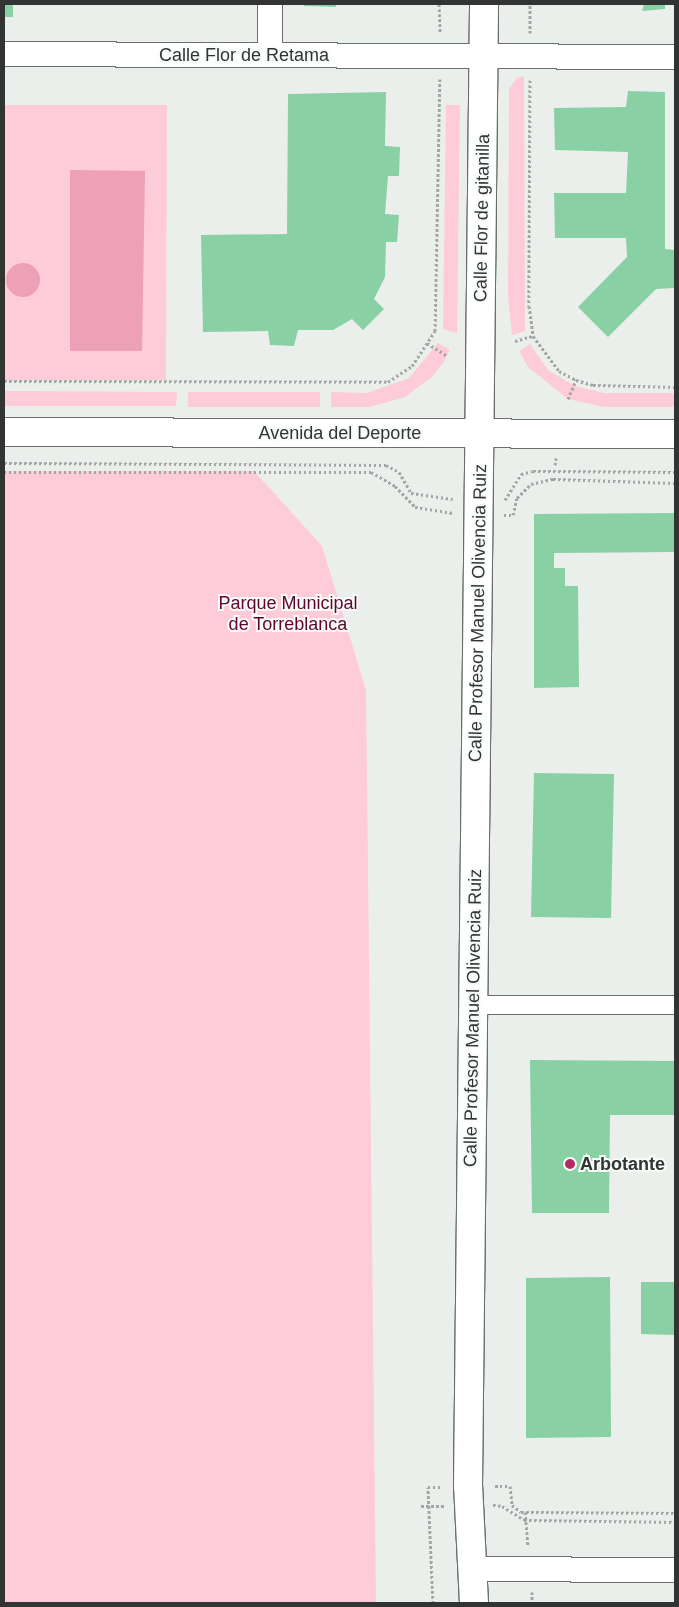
<!DOCTYPE html>
<html>
<head>
<meta charset="utf-8">
<style>
  body { margin:0 }
  #map { position:relative; width:679px; height:1607px; overflow:hidden; background:#eaefec; font-family:Helvetica,sans-serif }
  div>[style] { position:absolute }
  .green>* { inset:0; background:#fecbd8 }
  .water>* { inset:0; background:#eda0b6 }
  .round { border-radius:50% }
  .building>* { inset:0; background:#89d0a4 }
  .path>* { height:3px; margin-top:-1.5px; transform-origin:0; background:repeating-linear-gradient(90deg,#a2a6a4 0 2.5px,transparent 0 5px) }
  .roads { filter:drop-shadow(1px 0 #6b6f6c) drop-shadow(-1px 0 #6b6f6c) drop-shadow(0 1px #6b6f6c) drop-shadow(0 -1px #6b6f6c) }
  .pedestrian>* { height:18px; margin:-9px; padding:0 9px; transform-origin:9px; border-radius:9px; background:#fff }
  .minor>* { height:24px; margin:-12px; padding:0 12px; transform-origin:12px; border-radius:12px; background:#fff }
  .tertiary>* { height:28px; margin:-14px; padding:0 14px; transform-origin:14px; border-radius:14px; background:#fff }
  .dots>* { width:14px; height:14px; translate:-50% -50%; box-sizing:border-box; border:2px solid #f8fcf9; border-radius:50% }
  span { translate:-50% -50%; white-space:nowrap; text-align:center; line-height:1.15; -webkit-text-stroke:4px #f8fcf9; paint-order:stroke }
  .street-label { font-size:18px; color:#323433 }
  .park-label { font-size:18px; color:#60042e }
  .poi-label { font-size:18px; color:#323433; font-weight:700 }
  .left { translate:0 -50%; text-align:left }
  .frame { position:absolute; inset:0; border:5px solid #323433; pointer-events:none }
</style>
</head>
<body>
<div id="map">
  <div class="green">
    <i style="clip-path:polygon(524px 76px,525px 331px,512px 335px,508px 296px,509px 89px,517px 78px)"></i>
    <i style="clip-path:polygon(4px 105px,167px 105px,166px 380px,4px 380px)"></i>
    <i style="clip-path:polygon(446px 105px,460px 105px,457px 333px,443px 329px)"></i>
    <i style="clip-path:polygon(438px 343px,450px 350px,445px 360px,433px 376px,405px 397px,370px 407px,331px 407px,331px 392px,367px 393px,409px 378px)"></i>
    <i style="clip-path:polygon(530px 344px,548px 370px,575px 386px,604px 393px,675px 393px,675px 407px,604px 407px,568px 399px,528px 367px,519px 351px)"></i>
    <i style="clip-path:polygon(4px 391px,177px 392px,176px 406px,4px 406px)"></i>
    <i style="clip-path:polygon(188px 392px,320px 392px,320px 407px,188px 407px)"></i>
    <i style="clip-path:polygon(4px 471px,254px 471px,322px 546px,366px 690px,376px 1603px,4px 1603px)"></i>
  </div>
  <div class="water">
    <i style="clip-path:polygon(70px 170px,145px 171px,142px 351px,70px 351px)"></i>
    <i class="round" style="left:6px;top:263px;width:34px;height:34px"></i>
  </div>
  <div class="building">
    <i style="clip-path:polygon(4px 4px,13px 4px,13px 17px,4px 17px)"></i>
    <i style="clip-path:polygon(304px 4px,336px 4px,336px 7px,304px 6px)"></i>
    <i style="clip-path:polygon(644px 4px,665px 4px,665px 9px,642px 11px)"></i>
    <i style="clip-path:polygon(628px 91px,665px 92px,665px 249px,675px 250px,675px 288px,656px 289px,608px 337px,578px 307px,627px 257px,626px 238px,555px 238px,554px 193px,626px 193px,628px 152px,555px 150px,554px 108px,626px 107px)"></i>
    <i style="clip-path:polygon(386px 92px,385px 146px,400px 147px,399px 176px,388px 176px,385px 214px,399px 215px,397px 242px,386px 242px,385px 277px,374px 299px,384px 309px,363px 330px,352px 319px,333px 330px,298px 330px,294px 346px,270px 345px,268px 331px,203px 332px,201px 235px,287px 234px,288px 94px)"></i>
    <i style="clip-path:polygon(675px 513px,675px 552px,554px 553px,554px 568px,565px 568px,565px 586px,578px 586px,579px 687px,534px 688px,534px 514px)"></i>
    <i style="clip-path:polygon(534px 773px,614px 774px,611px 918px,531px 917px)"></i>
    <i style="clip-path:polygon(530px 1060px,675px 1061px,675px 1115px,610px 1115px,609px 1213px,532px 1213px)"></i>
    <i style="clip-path:polygon(610px 1277px,611px 1437px,526px 1438px,526px 1278px)"></i>
    <i style="clip-path:polygon(641px 1282px,675px 1282px,675px 1335px,641px 1334px)"></i>
  </div>
  <div class="path">
    <i style="left:439px;top:4px;width:29px;rotate:88deg"></i>
    <i style="left:530px;top:33px;width:29px;rotate:-90deg"></i>
    <i style="left:530px;top:80px;width:226px;rotate:90.3deg"></i>
    <i style="left:529px;top:306px;width:30px;rotate:82deg"></i>
    <i style="left:533px;top:336px;width:44px;rotate:53.4deg"></i>
    <i style="left:559px;top:371px;width:19px;rotate:28deg"></i>
    <i style="left:576px;top:380px;width:18px;rotate:16deg"></i>
    <i style="left:593px;top:385px;width:82px;rotate:1.4deg"></i>
    <i style="left:515px;top:341px;width:19px;rotate:-16deg"></i>
    <i style="left:427px;top:343px;width:24px;rotate:33deg"></i>
    <i style="left:4px;top:381px;width:384px;rotate:0.1deg"></i>
    <i style="left:388px;top:382px;width:29px;rotate:-34deg"></i>
    <i style="left:412px;top:366px;width:42px;rotate:-56.7deg"></i>
    <i style="left:435px;top:331px;width:252px;rotate:-88.9deg"></i>
    <i style="left:568px;top:399px;width:21px;rotate:-67deg"></i>
    <i style="left:4px;top:463px;width:382px;rotate:0.3deg"></i>
    <i style="left:386px;top:465px;width:15px;rotate:28deg"></i>
    <i style="left:399px;top:472px;width:24px;rotate:60deg"></i>
    <i style="left:411px;top:493px;width:42px;rotate:8.1deg"></i>
    <i style="left:555px;top:465px;width:7px;rotate:-82deg"></i>
    <i style="left:4px;top:472px;width:367px"></i>
    <i style="left:371px;top:472px;width:28px;rotate:30deg"></i>
    <i style="left:395px;top:486px;width:29px;rotate:46deg"></i>
    <i style="left:415px;top:507px;width:39px;rotate:9deg"></i>
    <i style="left:505px;top:500px;width:31px;rotate:-58deg"></i>
    <i style="left:521px;top:474px;width:12px;rotate:-14deg"></i>
    <i style="left:533px;top:471px;width:142px;rotate:0.4deg"></i>
    <i style="left:504px;top:515px;width:9px"></i>
    <i style="left:513px;top:515px;width:17px;rotate:-77deg"></i>
    <i style="left:517px;top:498px;width:20px;rotate:-45deg"></i>
    <i style="left:531px;top:484px;width:23px;rotate:-13deg"></i>
    <i style="left:553px;top:479px;width:122px;rotate:1.9deg"></i>
    <i style="left:495px;top:1486px;width:15px"></i>
    <i style="left:510px;top:1486px;width:19px;rotate:84deg"></i>
    <i style="left:512px;top:1505px;width:11px;rotate:38deg"></i>
    <i style="left:521px;top:1512px;width:154px;rotate:0.4deg"></i>
    <i style="left:493px;top:1505px;width:9px;rotate:6deg"></i>
    <i style="left:502px;top:1506px;width:26px;rotate:32deg"></i>
    <i style="left:524px;top:1520px;width:151px;rotate:0.8deg"></i>
    <i style="left:421px;top:1506px;width:23px"></i>
    <i style="left:525px;top:1512px;width:33px;rotate:85deg"></i>
    <i style="left:532px;top:1592px;width:11px;rotate:90deg"></i>
    <i style="left:433px;top:1603px;width:116px;rotate:-92.5deg"></i>
    <i style="left:428px;top:1487px;width:15px"></i>
  </div>
  <div class="roads">
    <div class="pedestrian">
      <i style="left:474px;top:1005px;width:201px"></i>
    </div>
    <div class="minor">
      <i style="left:4px;top:54px;width:671px;rotate:0.26deg"></i>
      <i style="left:270px;top:55px;width:51px;rotate:-90deg"></i>
      <i style="left:473px;top:1569px;width:202px;rotate:0.3deg"></i>
    </div>
    <div class="tertiary">
      <i style="left:4px;top:432px;width:671px;rotate:0.17deg"></i>
      <i style="left:474px;top:1603px;width:117px;rotate:-92.9deg"></i>
      <i style="left:468px;top:1486px;width:1482px;rotate:-89.38deg"></i>
    </div>
  </div>
  <div class="dots">
    <i style="left:570px;top:1164px;background:#b52962"></i>
  </div>
  <div class="street-label">
    <span style="left:244px;top:55px">Calle Flor de Retama</span>
    <span style="left:482px;top:218px;rotate:-89deg">Calle Flor de gitanilla</span>
    <span style="left:340px;top:433px">Avenida del Deporte</span>
    <span style="left:478px;top:613px;rotate:-89deg">Calle Profesor Manuel Olivencia Ruiz</span>
    <span style="left:473px;top:1018px;rotate:-89deg">Calle Profesor Manuel Olivencia Ruiz</span>
  </div>
  <div class="park-label">
    <span style="left:288px;top:614px">Parque Municipal<br>de Torreblanca</span>
  </div>
  <div class="poi-label">
    <span class="left" style="left:580px;top:1164px">Arbotante</span>
  </div>
  <div class="frame"></div>
</div>
</body>
</html>
